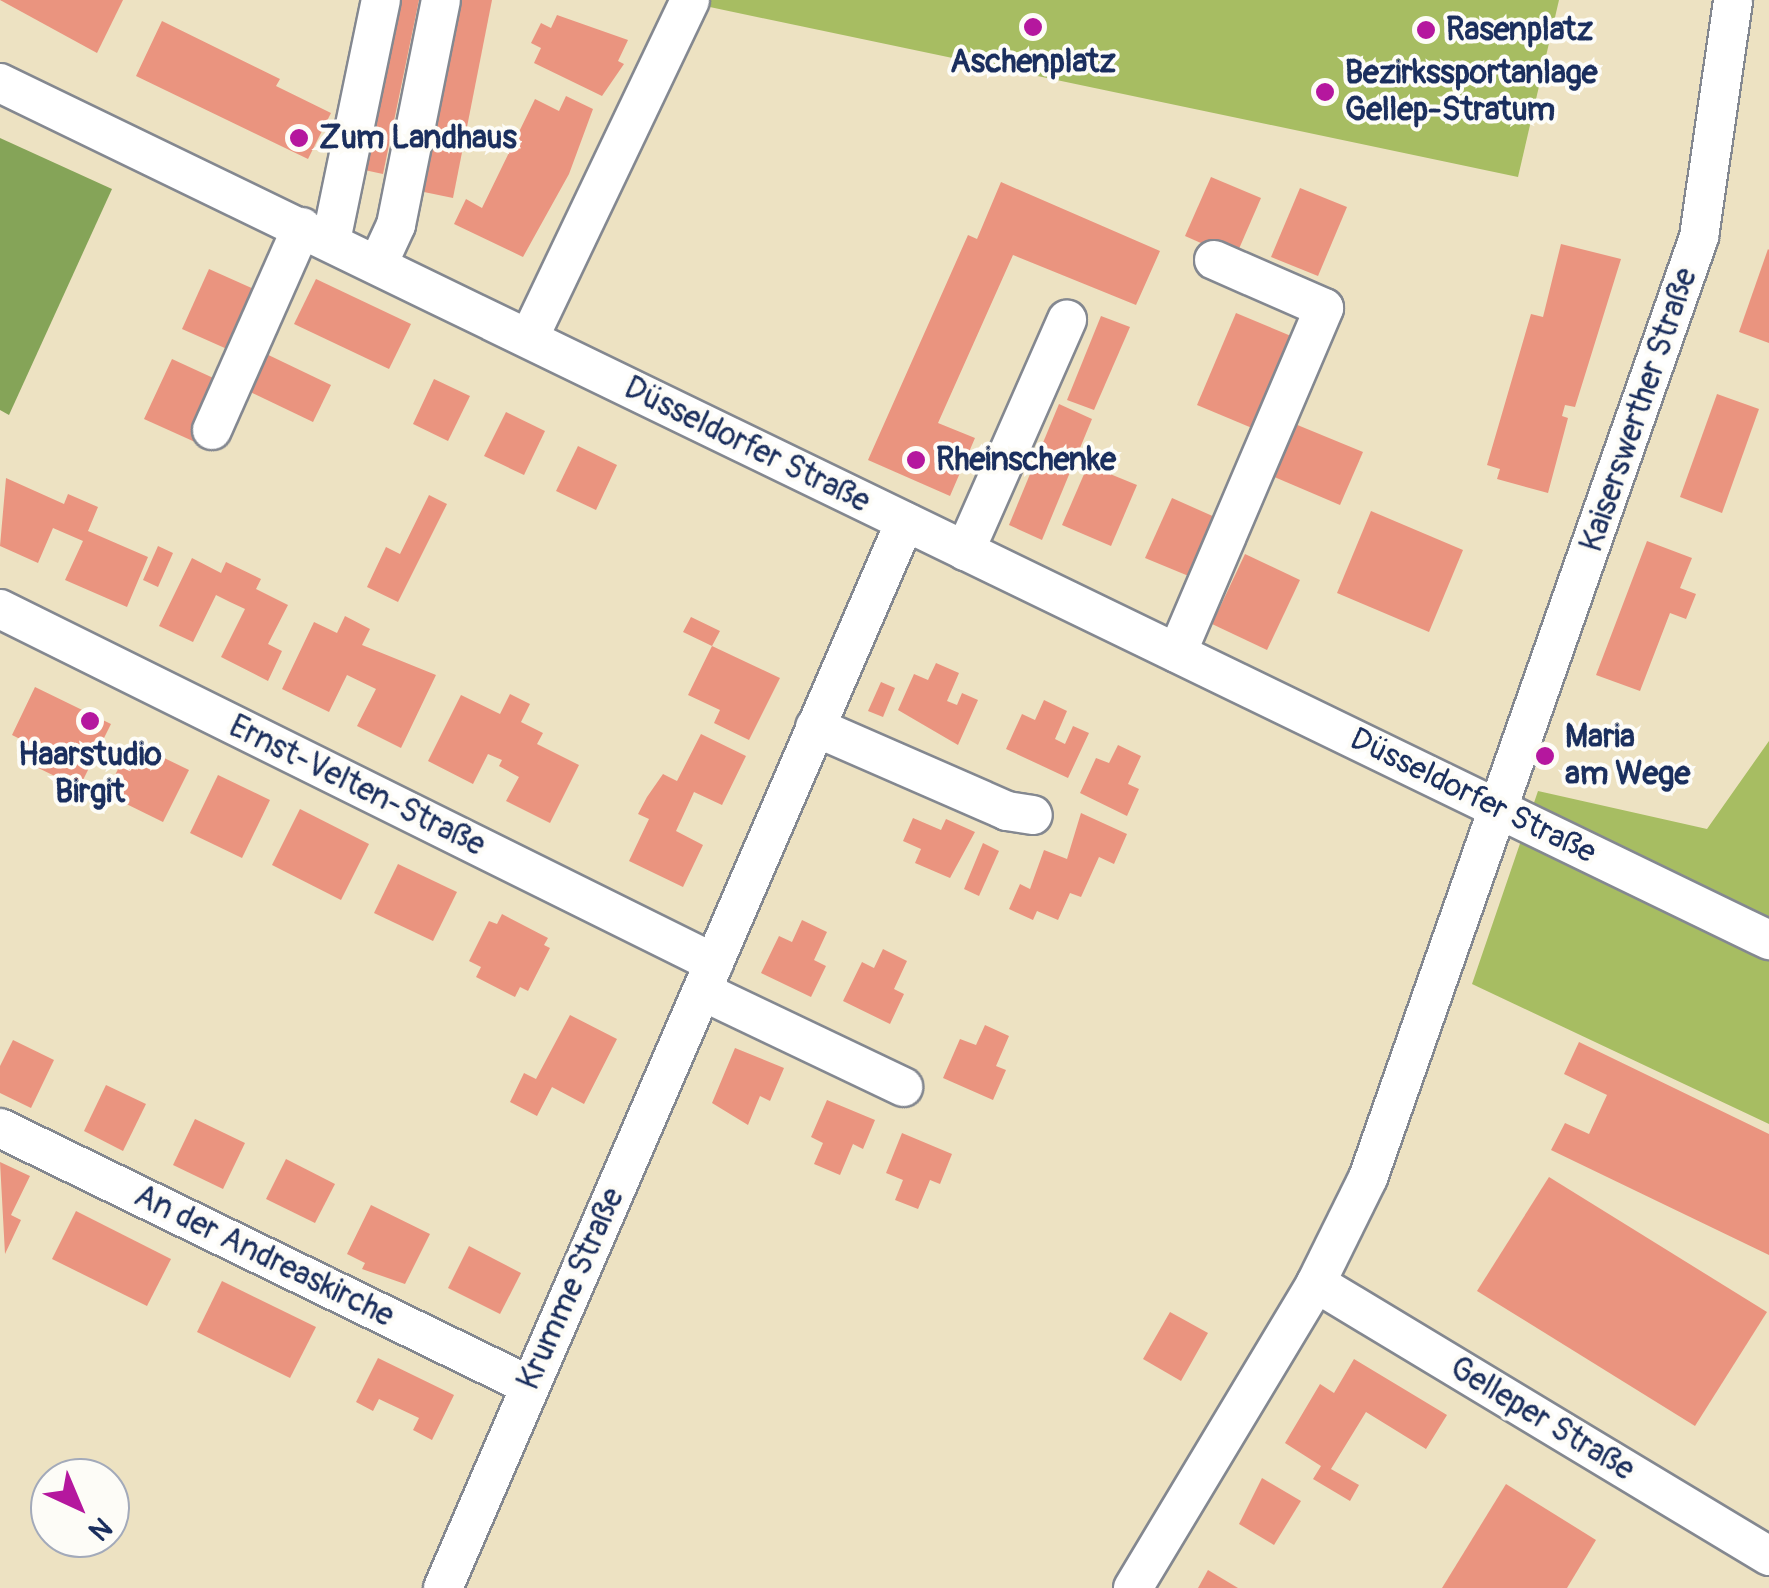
<!DOCTYPE html>
<html>
<head>
<meta charset="utf-8">
<style>
  body { margin:0 }
  #map { position:relative; width:1769px; height:1588px; overflow:hidden; background:#ede2c2; font-family:Pangolin,sans-serif }
  div>[style] { position:absolute }
  .green>* { inset:0; background:#a7bd62 }
  .forest>* { inset:0; background:#85a458 }
  .building>* { inset:0; background:#ea947f }
  .roads { filter:drop-shadow(2px 0 #848890) drop-shadow(-2px 0 #848890) drop-shadow(0 2px #848890) drop-shadow(0 -2px #848890) }
  .minor>* { height:38px; margin:-19px; padding:0 19px; transform-origin:19px; border-radius:19px; background:#fff }
  .dots>* { width:28px; height:28px; translate:-50% -50%; box-sizing:border-box; border:5px solid #fdfcf7; border-radius:50% }
  span { translate:-50% -50%; white-space:nowrap; text-align:center; line-height:1.15; -webkit-text-stroke:8px #fdfcf7; paint-order:stroke }
  .poi-label { font-size:32px; color:#1b2f5e; font-weight:700 }
  .left { translate:0 -50%; text-align:left }
  .street-label { font-size:32px; color:#1b2f5e }
  .north { position:absolute; left:30px; top:1458px; width:100px; height:100px; box-sizing:border-box; background:#fdfcf7; border:2px solid #a3aaba; border-radius:50%; rotate:136deg; font-size:28px; font-weight:700; line-height:40px; text-align:center; color:#1b2f5e }
  .north::after { content:''; display:block; margin:auto; width:35px; height:45px; background:#b5179e; clip-path:polygon(50% 0,100% 100%,50% 72%,0 100%) }
</style>
</head>
<body>
<div id="map">
  <div class="green">
    <i style="clip-path:polygon(706px 0,1559px 0,1518px 177px,705px 6px)"></i>
    <i style="clip-path:polygon(1769px 741px,1769px 1124px,1472px 984px,1538px 791px,1707px 829px)"></i>
  </div>
  <div class="forest">
    <i style="clip-path:polygon(0 138px,112px 189px,9px 415px,0 410px)"></i>
  </div>
  <div class="building">
    <i style="clip-path:polygon(0 0,123px 0,97px 53px)"></i>
    <i style="clip-path:polygon(389px 0,419px 0,383px 174px,355px 168px)"></i>
    <i style="clip-path:polygon(462px 0,492px 0,453px 198px,424px 192px)"></i>
    <i style="clip-path:polygon(557px 15px,628px 40px,618px 61px,624px 64px,602px 96px,534px 63px,541px 48px,531px 43px,541px 23px,551px 28px)"></i>
    <i style="clip-path:polygon(162px 21px,280px 79px,276px 86px,331px 113px,308px 159px,136px 76px)"></i>
    <i style="clip-path:polygon(566px 96px,593px 109px,569px 174px,523px 257px,454px 224px,466px 199px,482px 208px,535px 99px,559px 111px)"></i>
    <i style="clip-path:polygon(1211px 177px,1261px 198px,1235px 258px,1185px 236px)"></i>
    <i style="clip-path:polygon(1001px 182px,1160px 251px,1136px 305px,1013px 255px,938px 423px,975px 438px,950px 496px,868px 460px,968px 235px,977px 239px)"></i>
    <i style="clip-path:polygon(1300px 188px,1347px 207px,1318px 276px,1271px 257px)"></i>
    <i style="clip-path:polygon(1561px 244px,1621px 259px,1575px 407px,1565px 405px,1562px 416px,1568px 418px,1548px 493px,1497px 479px,1500px 469px,1487px 465px,1531px 314px,1543px 317px)"></i>
    <i style="clip-path:polygon(1768px 249px,1769px 250px,1769px 343px,1739px 332px)"></i>
    <i style="clip-path:polygon(209px 269px,263px 293px,236px 353px,182px 329px)"></i>
    <i style="clip-path:polygon(316px 279px,411px 324px,389px 369px,294px 324px)"></i>
    <i style="clip-path:polygon(1236px 313px,1291px 336px,1252px 428px,1197px 405px)"></i>
    <i style="clip-path:polygon(1101px 316px,1130px 327px,1094px 410px,1067px 400px)"></i>
    <i style="clip-path:polygon(258px 350px,331px 385px,313px 422px,240px 387px)"></i>
    <i style="clip-path:polygon(172px 359px,222px 382px,195px 442px,144px 419px)"></i>
    <i style="clip-path:polygon(434px 379px,470px 396px,448px 441px,413px 424px)"></i>
    <i style="clip-path:polygon(1717px 394px,1759px 409px,1722px 513px,1680px 497px)"></i>
    <i style="clip-path:polygon(1059px 404px,1092px 419px,1042px 540px,1009px 525px)"></i>
    <i style="clip-path:polygon(506px 412px,545px 431px,524px 475px,484px 456px)"></i>
    <i style="clip-path:polygon(1295px 424px,1363px 452px,1340px 505px,1272px 476px)"></i>
    <i style="clip-path:polygon(578px 446px,617px 465px,596px 510px,556px 491px)"></i>
    <i style="clip-path:polygon(1088px 465px,1137px 485px,1111px 546px,1062px 525px)"></i>
    <i style="clip-path:polygon(6px 478px,64px 504px,68px 494px,98px 507px,88px 531px,148px 557px,127px 607px,65px 580px,83px 541px,53px 528px,38px 563px,0 546px)"></i>
    <i style="clip-path:polygon(429px 495px,447px 504px,398px 602px,367px 587px,386px 547px,400px 554px)"></i>
    <i style="clip-path:polygon(1172px 498px,1217px 518px,1191px 577px,1145px 558px)"></i>
    <i style="clip-path:polygon(1371px 511px,1463px 550px,1429px 632px,1337px 593px)"></i>
    <i style="clip-path:polygon(1647px 541px,1692px 558px,1680px 588px,1696px 594px,1686px 619px,1670px 613px,1640px 691px,1596px 675px)"></i>
    <i style="clip-path:polygon(158px 546px,173px 553px,158px 587px,143px 580px)"></i>
    <i style="clip-path:polygon(1245px 554px,1300px 580px,1267px 650px,1212px 624px)"></i>
    <i style="clip-path:polygon(192px 558px,221px 573px,226px 562px,261px 579px,256px 589px,288px 605px,268px 644px,282px 651px,268px 681px,221px 657px,245px 609px,230px 602px,216px 595px,193px 642px,159px 626px)"></i>
    <i style="clip-path:polygon(345px 616px,370px 629px,362px 645px,436px 675px,401px 748px,357px 726px,376px 689px,347px 675px,329px 712px,282px 689px,314px 622px,337px 633px)"></i>
    <i style="clip-path:polygon(691px 617px,720px 631px,712px 646px,780px 678px,749px 740px,714px 723px,720px 710px,688px 695px,712px 646px,683px 632px)"></i>
    <i style="clip-path:polygon(936px 663px,959px 673px,947px 701px,957px 705px,962px 693px,978px 700px,958px 745px,898px 710px,914px 674px,928px 680px)"></i>
    <i style="clip-path:polygon(881px 682px,895px 688px,883px 717px,868px 711px)"></i>
    <i style="clip-path:polygon(35px 687px,111px 724px,79px 788px,18px 758px,26px 742px,12px 735px)"></i>
    <i style="clip-path:polygon(510px 694px,530px 704px,521px 722px,543px 733px,537px 744px,579px 765px,550px 823px,506px 801px,519px 777px,499px 766px,502px 760px,488px 754px,473px 784px,428px 761px,461px 695px,500px 714px)"></i>
    <i style="clip-path:polygon(1044px 700px,1067px 711px,1055px 739px,1065px 744px,1073px 726px,1089px 733px,1068px 778px,1006px 749px,1022px 714px,1035px 720px)"></i>
    <i style="clip-path:polygon(701px 734px,746px 756px,722px 805px,694px 792px,676px 831px,703px 845px,683px 887px,629px 861px,649px 819px,638px 814px,647px 797px,663px 774px,677px 781px)"></i>
    <i style="clip-path:polygon(131px 742px,189px 770px,163px 822px,106px 794px)"></i>
    <i style="clip-path:polygon(1118px 745px,1141px 756px,1128px 784px,1139px 789px,1127px 816px,1080px 793px,1096px 758px,1109px 763px)"></i>
    <i style="clip-path:polygon(218px 775px,270px 800px,242px 858px,190px 833px)"></i>
    <i style="clip-path:polygon(300px 809px,369px 844px,341px 900px,272px 865px)"></i>
    <i style="clip-path:polygon(1081px 813px,1127px 834px,1114px 864px,1099px 857px,1081px 897px,1070px 893px,1058px 920px,1037px 911px,1033px 920px,1009px 909px,1020px 884px,1030px 889px,1044px 850px,1067px 859px)"></i>
    <i style="clip-path:polygon(913px 818px,941px 830px,946px 819px,975px 832px,950px 878px,915px 863px,921px 849px,903px 841px)"></i>
    <i style="clip-path:polygon(983px 843px,999px 851px,979px 896px,964px 889px)"></i>
    <i style="clip-path:polygon(398px 864px,457px 892px,433px 941px,374px 913px)"></i>
    <i style="clip-path:polygon(502px 914px,548px 938px,544px 945px,550px 948px,528px 991px,520px 987px,515px 997px,476px 977px,481px 967px,469px 961px,489px 921px,497px 924px)"></i>
    <i style="clip-path:polygon(802px 920px,827px 932px,814px 960px,826px 966px,811px 997px,761px 973px,779px 936px,792px 942px)"></i>
    <i style="clip-path:polygon(883px 949px,907px 961px,894px 989px,904px 994px,890px 1024px,843px 1001px,862px 962px,874px 968px)"></i>
    <i style="clip-path:polygon(570px 1015px,617px 1039px,584px 1104px,552px 1087px,537px 1116px,510px 1102px,524px 1073px,536px 1079px)"></i>
    <i style="clip-path:polygon(985px 1025px,1009px 1036px,996px 1066px,1006px 1070px,993px 1100px,943px 1078px,960px 1039px,976px 1045px)"></i>
    <i style="clip-path:polygon(13px 1040px,54px 1060px,31px 1108px,0 1093px,0 1066px)"></i>
    <i style="clip-path:polygon(1579px 1042px,1769px 1134px,1769px 1255px,1551px 1150px,1565px 1123px,1589px 1134px,1607px 1095px,1564px 1074px)"></i>
    <i style="clip-path:polygon(735px 1048px,784px 1068px,770px 1101px,760px 1096px,748px 1125px,712px 1103px)"></i>
    <i style="clip-path:polygon(106px 1085px,146px 1104px,123px 1151px,84px 1131px)"></i>
    <i style="clip-path:polygon(827px 1100px,875px 1120px,863px 1149px,853px 1144px,840px 1175px,814px 1164px,823px 1143px,811px 1137px)"></i>
    <i style="clip-path:polygon(195px 1119px,245px 1143px,223px 1189px,173px 1165px)"></i>
    <i style="clip-path:polygon(902px 1133px,952px 1154px,940px 1184px,930px 1180px,918px 1209px,895px 1200px,903px 1180px,886px 1173px)"></i>
    <i style="clip-path:polygon(286px 1159px,335px 1184px,315px 1223px,266px 1199px)"></i>
    <i style="clip-path:polygon(0 1162px,30px 1176px,11px 1215px,21px 1220px,5px 1254px)"></i>
    <i style="clip-path:polygon(1549px 1177px,1767px 1312px,1695px 1426px,1477px 1291px)"></i>
    <i style="clip-path:polygon(371px 1205px,430px 1234px,405px 1284px,362px 1269px,365px 1263px,347px 1254px)"></i>
    <i style="clip-path:polygon(76px 1211px,171px 1259px,147px 1306px,52px 1259px)"></i>
    <i style="clip-path:polygon(469px 1246px,521px 1273px,500px 1314px,448px 1288px)"></i>
    <i style="clip-path:polygon(222px 1281px,316px 1327px,290px 1378px,197px 1332px)"></i>
    <i style="clip-path:polygon(1170px 1312px,1208px 1333px,1181px 1381px,1143px 1359px)"></i>
    <i style="clip-path:polygon(378px 1358px,454px 1395px,432px 1440px,413px 1430px,419px 1418px,379px 1399px,373px 1411px,356px 1402px)"></i>
    <i style="clip-path:polygon(1354px 1359px,1447px 1415px,1426px 1449px,1366px 1412px,1331px 1469px,1359px 1485px,1350px 1501px,1313px 1479px,1321px 1466px,1285px 1443px,1320px 1384px,1334px 1393px)"></i>
    <i style="clip-path:polygon(1262px 1478px,1301px 1501px,1274px 1545px,1239px 1524px)"></i>
    <i style="clip-path:polygon(1506px 1484px,1596px 1540px,1567px 1588px,1442px 1588px)"></i>
    <i style="clip-path:polygon(1208px 1570px,1238px 1588px,1198px 1588px)"></i>
  </div>
  <div class="roads">
    <div class="minor">
      <i style="left:0;top:83px;width:1966px;rotate:25.85deg"></i>
      <i style="left:331px;top:241px;width:246px;rotate:-78.3deg"></i>
      <i style="left:378px;top:264px;width:43px;rotate:-65.2deg"></i>
      <i style="left:396px;top:225px;width:229px;rotate:-78.7deg"></i>
      <i style="left:529px;top:338px;width:374px;rotate:-64.5deg"></i>
      <i style="left:212px;top:430px;width:222px;rotate:-66.1deg"></i>
      <i style="left:965px;top:551px;width:253px;rotate:-66.2deg"></i>
      <i style="left:0;top:609px;width:797px;rotate:26.37deg"></i>
      <i style="left:1177px;top:653px;width:375px;rotate:-66.9deg"></i>
      <i style="left:1324px;top:308px;width:120px;rotate:-156.4deg"></i>
      <i style="left:815px;top:727px;width:210px;rotate:23.6deg"></i>
      <i style="left:1007px;top:811px;width:26px;rotate:9deg"></i>
      <i style="left:702px;top:991px;width:223px;rotate:25.5deg"></i>
      <i style="left:0;top:1128px;width:587px;rotate:25.95deg"></i>
      <i style="left:1316px;top:1283px;width:529px;rotate:31.08deg"></i>
      <i style="left:443px;top:1588px;width:1162px;rotate:-66.57deg"></i>
      <i style="left:1133px;top:1588px;width:356px;rotate:-59deg"></i>
      <i style="left:1316px;top:1283px;width:117px;rotate:-63.7deg"></i>
      <i style="left:1368px;top:1178px;width:998px;rotate:-70.62deg"></i>
      <i style="left:1699px;top:237px;width:239px;rotate:-81.8deg"></i>
    </div>
  </div>
  <div class="dots">
    <i style="left:1033px;top:27px;background:#b5179e"></i>
    <i style="left:1426px;top:30px;background:#b5179e"></i>
    <i style="left:1325px;top:92px;background:#b5179e"></i>
    <i style="left:299px;top:138px;background:#b5179e"></i>
    <i style="left:916px;top:460px;background:#b5179e"></i>
    <i style="left:90px;top:721px;background:#b5179e"></i>
    <i style="left:1545px;top:756px;background:#b5179e"></i>
  </div>
  <div class="poi-label">
    <span class="left" style="left:1446px;top:30px">Rasenplatz</span>
    <span style="left:1033px;top:62px">Aschenplatz</span>
    <span class="left" style="left:1345px;top:92px">Bezirkssportanlage<br>Gellep-Stratum</span>
    <span class="left" style="left:319px;top:138px">Zum Landhaus</span>
    <span class="left" style="left:936px;top:460px">Rheinschenke</span>
    <span class="left" style="left:1565px;top:756px">Maria<br>am Wege</span>
    <span style="left:90px;top:774px">Haarstudio<br>Birgit</span>
  </div>
  <div class="street-label">
    <span style="left:1639px;top:410px;rotate:-71deg">Kaiserswerther Straße</span>
    <span style="left:747px;top:445px;rotate:26deg">Düsseldorfer Straße</span>
    <span style="left:357px;top:786px;rotate:26deg">Ernst-Velten-Straße</span>
    <span style="left:1473px;top:796px;rotate:26deg">Düsseldorfer Straße</span>
    <span style="left:264px;top:1256px;rotate:26deg">An der Andreaskirche</span>
    <span style="left:571px;top:1289px;rotate:-66deg">Krumme Straße</span>
    <span style="left:1542px;top:1419px;rotate:31deg">Gelleper Straße</span>
  </div>
  <div class="north">N</div>
</div>
</body>
</html>
